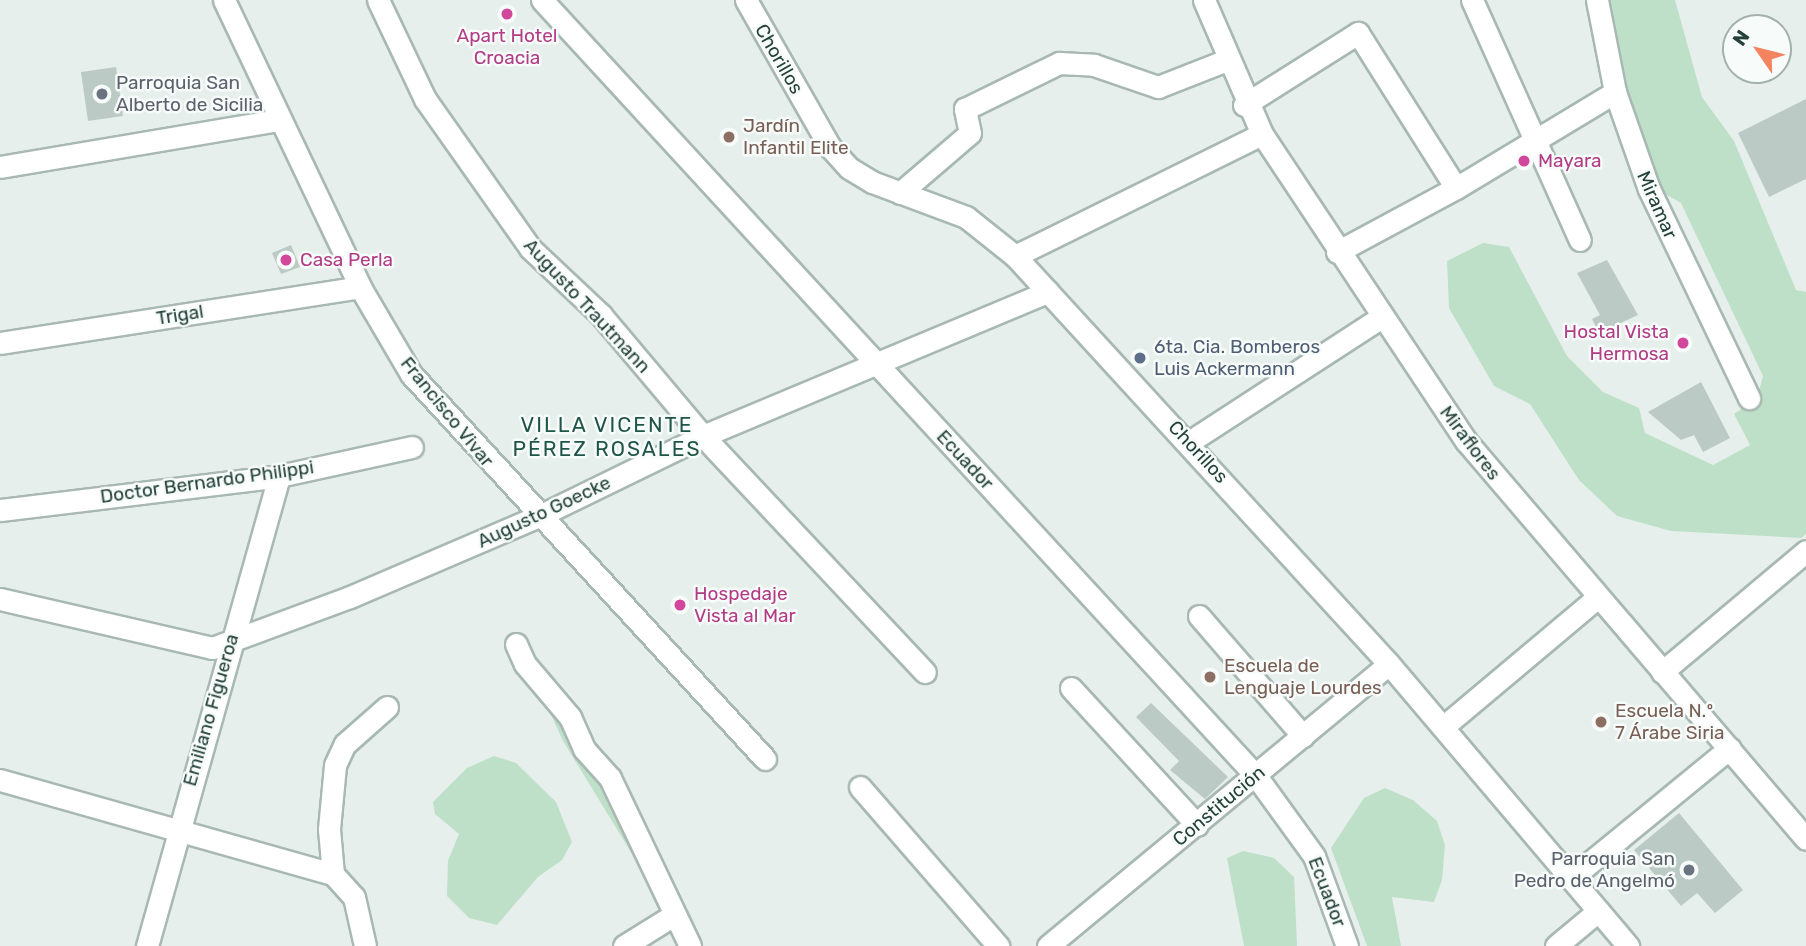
<!DOCTYPE html>
<html>
<head>
<meta charset="utf-8">
<style>
  body { margin:0 }
  #map { position:relative; width:1806px; height:946px; overflow:hidden; background:#e6efeb; font-family:Rubik,sans-serif }
  div>[style] { position:absolute }
  .green>* { inset:0; background:#bfe0c8 }
  .building>* { inset:0; background:#bbcac4 }
  .roads { filter:drop-shadow(2px 0 #a8b8b2) drop-shadow(-2px 0 #a8b8b2) drop-shadow(0 2px #a8b8b2) drop-shadow(0 -2px #a8b8b2) }
  .minor>* { height:21px; margin:-10.5px; padding:0 10.5px; transform-origin:10.5px; border-radius:10.5px; background:#fff }
  .dots>* { width:19px; height:19px; translate:-50% -50%; box-sizing:border-box; border:4px solid #f7fbf9; border-radius:50% }
  span { translate:-50% -50%; white-space:nowrap; text-align:center; line-height:1.15; -webkit-text-stroke:5px #f7fbf9; paint-order:stroke }
  .hotel-label { font-size:19px; color:#b23c85 }
  .left { translate:0 -50%; text-align:left }
  .right { translate:-100% -50%; text-align:right }
  .street-label { font-size:19px; color:#24423a }
  .worship-label { font-size:19px; color:#5b616d }
  .education-label { font-size:19px; color:#785e54 }
  .service-label { font-size:19px; color:#4e5e75 }
  .neighbourhood-label { font-size:21px; color:#1f5548; letter-spacing:2px }
  .north { position:absolute; left:1722px; top:14px; width:70px; height:70px; box-sizing:border-box; background:#f7fbf9; border:2px solid #a3b1ad; border-radius:50%; rotate:305deg; font-size:19px; font-weight:700; line-height:28px; text-align:center; color:#24423a }
  .north::after { content:''; display:block; margin:auto; width:24px; height:32px; background:#f4845f; clip-path:polygon(50% 0,100% 100%,50% 72%,0 100%) }
</style>
</head>
<body>
<div id="map">
  <div class="green">
    <i style="clip-path:polygon(1606px 0,1675px 0,1702px 97px,1734px 141px,1796px 290px,1806px 292px,1806px 534px,1801px 538px,1671px 531px,1617px 516px,1579px 480px,1530px 404px,1494px 386px,1449px 308px,1447px 261px,1483px 243px,1509px 247px,1567px 356px,1603px 392px,1639px 408px,1645px 433px,1713px 465px,1750px 445px,1734px 414px,1757px 398px,1763px 376px,1681px 203px,1660px 191px,1625px 95px)"></i>
    <i style="clip-path:polygon(536px 681px,597px 770px,634px 857px,563px 741px)"></i>
    <i style="clip-path:polygon(494px 756px,516px 763px,556px 802px,572px 842px,562px 860px,538px 877px,497px 925px,469px 918px,447px 896px,448px 861px,459px 834px,435px 814px,433px 802px,467px 768px)"></i>
    <i style="clip-path:polygon(1385px 788px,1413px 800px,1437px 821px,1445px 845px,1442px 880px,1434px 902px,1392px 897px,1401px 946px,1367px 946px,1331px 848px,1364px 798px)"></i>
    <i style="clip-path:polygon(1243px 851px,1274px 858px,1294px 877px,1297px 946px,1244px 946px,1227px 858px)"></i>
  </div>
  <div class="building">
    <i style="clip-path:polygon(116px 67px,123px 116px,88px 121px,81px 72px)"></i>
    <i style="clip-path:polygon(1806px 99px,1806px 179px,1769px 197px,1738px 133px)"></i>
    <i style="clip-path:polygon(291px 245px,300px 267px,281px 274px,272px 253px)"></i>
    <i style="clip-path:polygon(1607px 260px,1638px 315px,1599px 333px,1592px 319px,1600px 315px,1577px 273px)"></i>
    <i style="clip-path:polygon(1701px 382px,1730px 438px,1703px 452px,1694px 435px,1681px 440px,1648px 412px)"></i>
    <i style="clip-path:polygon(1151px 703px,1228px 777px,1205px 799px,1170px 770px,1179px 761px,1136px 717px)"></i>
    <i style="clip-path:polygon(1679px 813px,1743px 890px,1715px 913px,1697px 893px,1681px 906px,1634px 850px)"></i>
  </div>
  <div class="roads">
    <div class="minor">
      <i style="left:224px;top:0;width:318px;rotate:64.6deg"></i>
      <i style="left:360px;top:287px;width:101px;rotate:59.6deg"></i>
      <i style="left:411px;top:374px;width:523px;rotate:47.4deg"></i>
      <i style="left:378px;top:0;width:110px;rotate:64.6deg"></i>
      <i style="left:425px;top:99px;width:182px;rotate:54.8deg"></i>
      <i style="left:530px;top:248px;width:98px;rotate:43.3deg"></i>
      <i style="left:601px;top:315px;width:158px;rotate:49.9deg"></i>
      <i style="left:703px;top:436px;width:324px;rotate:46.8deg"></i>
      <i style="left:542px;top:0;width:1055px;rotate:47.38deg"></i>
      <i style="left:1256px;top:776px;width:99px;rotate:54.1deg"></i>
      <i style="left:1314px;top:856px;width:96px;rotate:69.9deg"></i>
      <i style="left:746px;top:0;width:169px;rotate:60.3deg"></i>
      <i style="left:830px;top:147px;width:28px;rotate:48deg"></i>
      <i style="left:849px;top:168px;width:27px;rotate:31deg"></i>
      <i style="left:872px;top:182px;width:100px;rotate:20.4deg"></i>
      <i style="left:966px;top:217px;width:63px;rotate:38.5deg"></i>
      <i style="left:1015px;top:256px;width:553px;rotate:47.49deg"></i>
      <i style="left:1389px;top:664px;width:370px;rotate:49.7deg"></i>
      <i style="left:1204px;top:0;width:146px;rotate:66.6deg"></i>
      <i style="left:1262px;top:134px;width:369px;rotate:56.4deg"></i>
      <i style="left:1466px;top:441px;width:523px;rotate:49.49deg"></i>
      <i style="left:1472px;top:0;width:263px;rotate:65.8deg"></i>
      <i style="left:1597px;top:0;width:94px;rotate:78.9deg"></i>
      <i style="left:1615px;top:92px;width:103px;rotate:70.7deg"></i>
      <i style="left:1649px;top:189px;width:232px;rotate:64.4deg"></i>
      <i style="left:1244px;top:105px;width:135px;rotate:-32.3deg"></i>
      <i style="left:1358px;top:33px;width:183px;rotate:57.7deg"></i>
      <i style="left:0;top:167px;width:283px;rotate:-9.6deg"></i>
      <i style="left:900px;top:193px;width:92px;rotate:-40.6deg"></i>
      <i style="left:970px;top:133px;width:25px;rotate:-102deg"></i>
      <i style="left:965px;top:109px;width:105px;rotate:-26.1deg"></i>
      <i style="left:1059px;top:63px;width:35px;rotate:3deg"></i>
      <i style="left:1094px;top:65px;width:68px;rotate:19deg"></i>
      <i style="left:1158px;top:87px;width:74px;rotate:-21.4deg"></i>
      <i style="left:1337px;top:252px;width:135px;rotate:-28.3deg"></i>
      <i style="left:1456px;top:188px;width:186px;rotate:-31.1deg"></i>
      <i style="left:1015px;top:256px;width:275px;rotate:-26.3deg"></i>
      <i style="left:0;top:343px;width:364px;rotate:-8.8deg"></i>
      <i style="left:1189px;top:442px;width:228px;rotate:-33deg"></i>
      <i style="left:0;top:510px;width:281px;rotate:-6.9deg"></i>
      <i style="left:279px;top:476px;width:136px;rotate:-12.3deg"></i>
      <i style="left:0;top:599px;width:218px;rotate:13deg"></i>
      <i style="left:212px;top:648px;width:147px;rotate:-20.3deg"></i>
      <i style="left:350px;top:597px;width:203px;rotate:-23.2deg"></i>
      <i style="left:537px;top:517px;width:185px;rotate:-26deg"></i>
      <i style="left:703px;top:436px;width:374px;rotate:-22.7deg"></i>
      <i style="left:1199px;top:616px;width:159px;rotate:49.1deg"></i>
      <i style="left:516px;top:644px;width:22px;rotate:66deg"></i>
      <i style="left:525px;top:664px;width:70px;rotate:49.7deg"></i>
      <i style="left:570px;top:717px;width:35px;rotate:66deg"></i>
      <i style="left:584px;top:749px;width:39px;rotate:48deg"></i>
      <i style="left:610px;top:778px;width:186px;rotate:64.5deg"></i>
      <i style="left:1662px;top:672px;width:188px;rotate:-40deg"></i>
      <i style="left:1071px;top:688px;width:186px;rotate:47.4deg"></i>
      <i style="left:1443px;top:727px;width:201px;rotate:-40deg"></i>
      <i style="left:0;top:780px;width:346px;rotate:15.8deg"></i>
      <i style="left:333px;top:874px;width:31px;rotate:48deg"></i>
      <i style="left:354px;top:897px;width:50px;rotate:77.3deg"></i>
      <i style="left:860px;top:787px;width:211px;rotate:49deg"></i>
      <i style="left:333px;top:874px;width:45px;rotate:-95.1deg"></i>
      <i style="left:329px;top:829px;width:64px;rotate:-84.6deg"></i>
      <i style="left:335px;top:765px;width:23px;rotate:-65deg"></i>
      <i style="left:345px;top:744px;width:56px;rotate:-41.4deg"></i>
      <i style="left:1571px;top:878px;width:205px;rotate:-39.3deg"></i>
      <i style="left:147px;top:946px;width:488px;rotate:-74.3deg"></i>
      <i style="left:624px;top:946px;width:57px;rotate:-32deg"></i>
      <i style="left:1048px;top:946px;width:442px;rotate:-39.6deg"></i>
      <i style="left:1556px;top:946px;width:55px;rotate:-39.8deg"></i>
    </div>
  </div>
  <div class="dots">
    <i style="left:507px;top:14px;background:#d1479c"></i>
    <i style="left:102px;top:94px;background:#6b7280"></i>
    <i style="left:729px;top:137px;background:#8d6e63"></i>
    <i style="left:1524px;top:161px;background:#d1479c"></i>
    <i style="left:286px;top:260px;background:#d1479c"></i>
    <i style="left:1683px;top:343px;background:#d1479c"></i>
    <i style="left:1140px;top:358px;background:#5c6f8a"></i>
    <i style="left:680px;top:605px;background:#d1479c"></i>
    <i style="left:1210px;top:677px;background:#8d6e63"></i>
    <i style="left:1601px;top:722px;background:#8d6e63"></i>
    <i style="left:1689px;top:870px;background:#6b7280"></i>
  </div>
  <div class="hotel-label">
    <span style="left:507px;top:47px">Apart Hotel<br>Croacia</span>
    <span class="left" style="left:1538px;top:161px">Mayara</span>
    <span class="left" style="left:300px;top:260px">Casa Perla</span>
    <span class="right" style="left:1669px;top:343px">Hostal Vista<br>Hermosa</span>
    <span class="left" style="left:694px;top:605px">Hospedaje<br>Vista al Mar</span>
  </div>
  <div class="street-label">
    <span style="left:779px;top:59px;rotate:60deg">Chorillos</span>
    <span style="left:1657px;top:205px;rotate:66deg">Miramar</span>
    <span style="left:587px;top:306px;rotate:47deg">Augusto Trautmann</span>
    <span style="left:180px;top:315px;rotate:-9deg">Trigal</span>
    <span style="left:447px;top:412px;rotate:51deg">Francisco Vivar</span>
    <span style="left:1470px;top:443px;rotate:53deg">Miraflores</span>
    <span style="left:1198px;top:452px;rotate:47deg">Chorillos</span>
    <span style="left:965px;top:460px;rotate:47deg">Ecuador</span>
    <span style="left:207px;top:482px;rotate:-8deg">Doctor Bernardo Philippi</span>
    <span style="left:544px;top:512px;rotate:-25deg">Augusto Goecke</span>
    <span style="left:211px;top:710px;rotate:-74deg">Emiliano Figueroa</span>
    <span style="left:1219px;top:806px;rotate:-40deg">Constitución</span>
    <span style="left:1327px;top:892px;rotate:69deg">Ecuador</span>
  </div>
  <div class="worship-label">
    <span class="left" style="left:116px;top:94px">Parroquia San<br>Alberto de Sicilia</span>
    <span class="right" style="left:1675px;top:870px">Parroquia San<br>Pedro de Angelmó</span>
  </div>
  <div class="education-label">
    <span class="left" style="left:743px;top:137px">Jardín<br>Infantil Elite</span>
    <span class="left" style="left:1224px;top:677px">Escuela de<br>Lenguaje Lourdes</span>
    <span class="left" style="left:1615px;top:722px">Escuela N.º<br>7 Árabe Siria</span>
  </div>
  <div class="service-label">
    <span class="left" style="left:1154px;top:358px">6ta. Cia. Bomberos<br>Luis Ackermann</span>
  </div>
  <div class="neighbourhood-label">
    <span style="left:607px;top:437px">VILLA VICENTE<br>PÉREZ ROSALES</span>
  </div>
  <div class="north">N</div>
</div>
</body>
</html>
